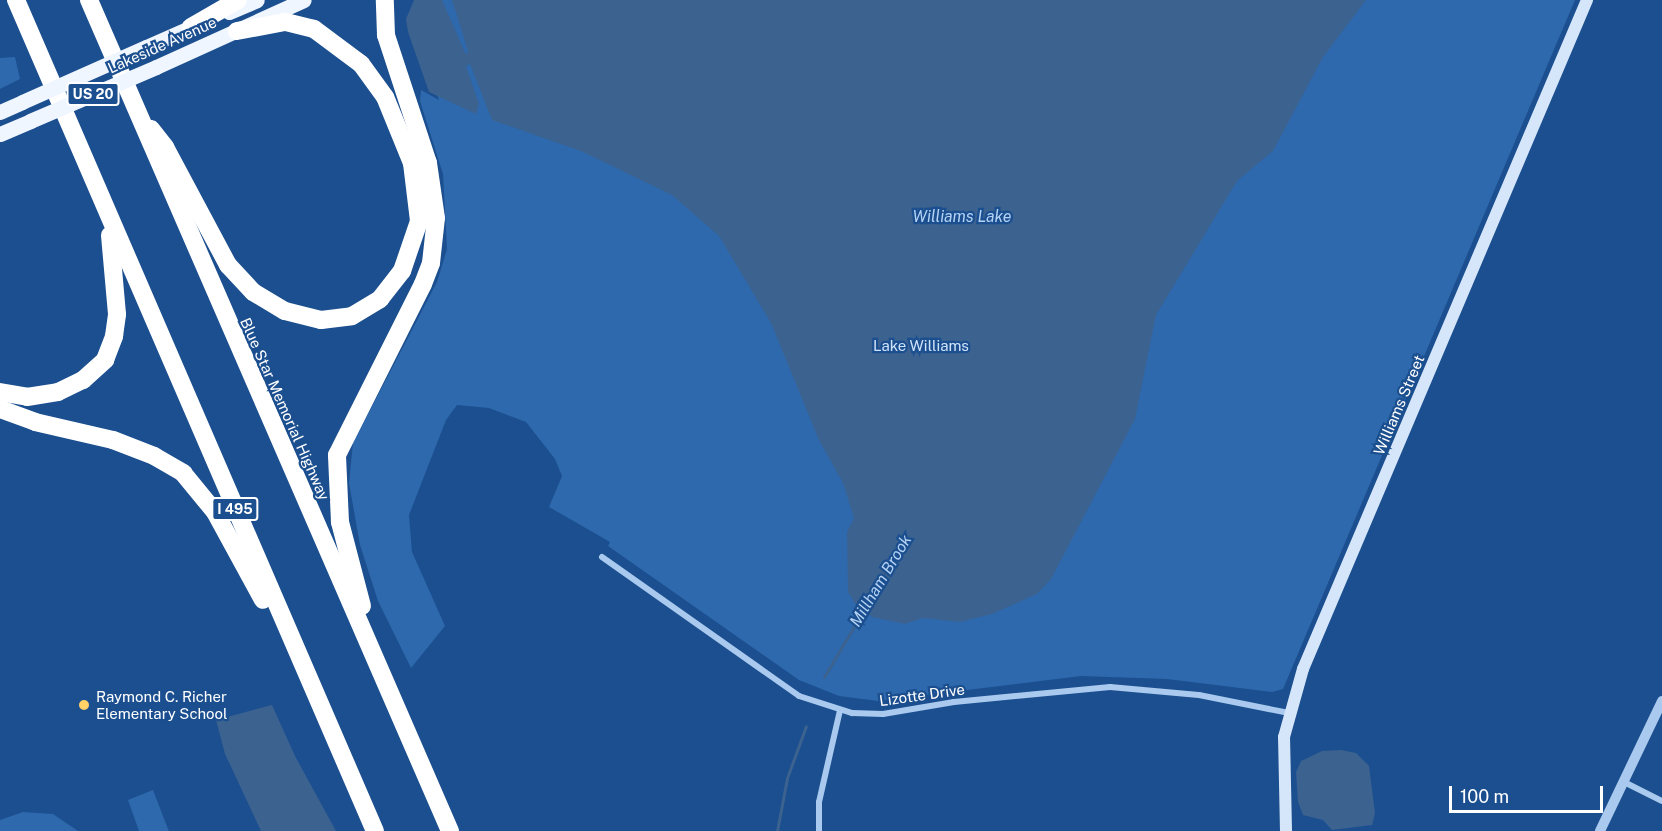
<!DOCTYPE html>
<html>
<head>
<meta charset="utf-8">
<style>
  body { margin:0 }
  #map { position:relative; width:1662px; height:831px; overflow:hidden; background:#1b4f8f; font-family:"Public Sans",sans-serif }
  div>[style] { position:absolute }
  .green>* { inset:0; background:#2e69ad }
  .water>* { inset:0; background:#3c6290 }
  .stream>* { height:3px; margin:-1.5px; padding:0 1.5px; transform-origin:1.5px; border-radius:1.5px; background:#3c6290 }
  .minor>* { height:6px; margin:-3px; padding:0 3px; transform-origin:3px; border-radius:3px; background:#a9c9ee }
  .tertiary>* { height:10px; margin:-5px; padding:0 5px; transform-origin:5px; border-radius:5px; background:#a9c9ee }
  .secondary>* { height:12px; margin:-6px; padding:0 6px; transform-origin:6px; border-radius:6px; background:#d6e6fa }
  .primary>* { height:15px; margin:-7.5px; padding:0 7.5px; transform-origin:7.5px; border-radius:7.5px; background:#f0f6ff }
  .motorway>* { height:18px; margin:-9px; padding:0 9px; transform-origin:9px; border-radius:9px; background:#fff }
  .primary-bridge>* { height:15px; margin:-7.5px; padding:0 7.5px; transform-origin:7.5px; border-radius:7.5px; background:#f0f6ff }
  .dots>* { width:16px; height:16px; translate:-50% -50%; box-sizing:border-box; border:3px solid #1b4f8f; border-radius:50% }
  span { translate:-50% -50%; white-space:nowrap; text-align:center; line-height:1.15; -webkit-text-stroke:4.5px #1b4f8f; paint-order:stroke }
  .shield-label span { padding:2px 4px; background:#1b4f8f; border:2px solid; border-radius:4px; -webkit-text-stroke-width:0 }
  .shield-label { font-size:14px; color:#fff; font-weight:700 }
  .street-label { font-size:15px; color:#fff }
  .park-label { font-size:15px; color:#cfe3fa }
  .poi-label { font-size:15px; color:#fff }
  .left { translate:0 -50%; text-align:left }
  .water-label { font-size:16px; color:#b5d3f5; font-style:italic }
  .scale { position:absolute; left:1449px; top:786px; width:154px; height:27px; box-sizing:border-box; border:3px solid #fff; border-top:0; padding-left:8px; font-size:18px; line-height:21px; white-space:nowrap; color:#fff; -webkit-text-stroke:4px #1b4f8f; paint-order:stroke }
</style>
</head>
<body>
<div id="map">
  <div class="green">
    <i style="clip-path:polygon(417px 0,1575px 0,1283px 689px,1272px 692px,1167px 679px,1081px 676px,878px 701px,839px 696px,799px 680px,608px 546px,610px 542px,549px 507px,562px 476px,555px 459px,526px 422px,489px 408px,457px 405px,446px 420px,409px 515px,412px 552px,445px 626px,411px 668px,378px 601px,360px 545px,349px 483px,353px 443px,437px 282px,447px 249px,443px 174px,420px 101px,421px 90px,439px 100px,417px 35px)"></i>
    <i style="clip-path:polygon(15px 57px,20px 79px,0 89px,0 58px)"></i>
    <i style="clip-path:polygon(153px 790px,168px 829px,169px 831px,139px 831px,128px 800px)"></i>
    <i style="clip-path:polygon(23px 812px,53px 814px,78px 831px,0 831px,0 820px)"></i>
  </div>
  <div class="water">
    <i style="clip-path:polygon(414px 0,442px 0,466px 55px,468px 51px,452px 0,1366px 0,1323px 57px,1273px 151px,1237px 181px,1156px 315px,1135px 419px,1051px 579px,1037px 594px,992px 614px,960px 622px,923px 618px,905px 624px,872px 617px,856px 605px,848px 592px,847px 532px,854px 518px,843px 483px,819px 440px,771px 323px,719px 236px,672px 195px,581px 151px,492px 120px,470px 64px,466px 66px,479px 104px,476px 114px,429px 92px,408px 32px,406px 19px)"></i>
    <i style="clip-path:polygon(272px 705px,295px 756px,336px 831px,261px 831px,225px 754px,216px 720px)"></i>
    <i style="clip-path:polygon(1341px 750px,1356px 753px,1369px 766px,1375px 813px,1372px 825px,1332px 830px,1323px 820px,1303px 815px,1298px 802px,1296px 772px,1301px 761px,1322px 751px)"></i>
  </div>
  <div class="stream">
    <i style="left:824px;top:677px;width:80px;rotate:-59.3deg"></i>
    <i style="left:777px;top:831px;width:54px;rotate:-79.3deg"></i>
    <i style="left:787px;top:778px;width:55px;rotate:-69.9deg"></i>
  </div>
  <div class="minor">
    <i style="left:602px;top:557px;width:241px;rotate:35.2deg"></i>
    <i style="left:799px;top:696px;width:56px;rotate:17.8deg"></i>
    <i style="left:852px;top:713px;width:31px;rotate:2deg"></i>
    <i style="left:883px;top:714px;width:72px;rotate:-9.6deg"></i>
    <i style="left:954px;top:702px;width:157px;rotate:-5.5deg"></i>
    <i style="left:1110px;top:687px;width:89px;rotate:5.1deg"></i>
    <i style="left:1199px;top:695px;width:92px;rotate:11.3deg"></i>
    <i style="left:1624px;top:782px;width:42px;rotate:26.6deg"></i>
    <i style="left:819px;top:831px;width:29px;rotate:-90deg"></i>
    <i style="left:819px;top:802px;width:94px;rotate:-77.1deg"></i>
  </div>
  <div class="tertiary">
    <i style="left:1600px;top:831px;width:144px;rotate:-64.5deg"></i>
  </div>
  <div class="secondary">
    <i style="left:1286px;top:831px;width:94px;rotate:-91.2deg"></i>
    <i style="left:1284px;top:737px;width:71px;rotate:-74.4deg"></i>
    <i style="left:1303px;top:669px;width:727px;rotate:-67deg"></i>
  </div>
  <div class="primary">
    <i style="left:229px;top:12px;width:30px;rotate:-23deg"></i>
    <i style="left:146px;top:47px;width:60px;rotate:-23.6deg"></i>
    <i style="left:156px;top:67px;width:162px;rotate:-24.4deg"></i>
    <i style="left:0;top:112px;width:24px;rotate:-24deg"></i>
    <i style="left:0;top:134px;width:33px;rotate:-23deg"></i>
  </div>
  <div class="motorway">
    <i style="left:16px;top:0;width:905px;rotate:66.64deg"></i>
    <i style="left:89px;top:0;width:906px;rotate:66.52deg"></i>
    <i style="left:191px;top:27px;width:54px;rotate:-29.9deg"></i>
    <i style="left:151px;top:129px;width:23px;rotate:52deg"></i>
    <i style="left:165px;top:147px;width:134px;rotate:61.9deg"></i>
    <i style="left:228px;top:265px;width:37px;rotate:47deg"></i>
    <i style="left:253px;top:292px;width:37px;rotate:31deg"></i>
    <i style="left:285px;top:311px;width:37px;rotate:14deg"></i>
    <i style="left:321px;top:320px;width:31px;rotate:-7deg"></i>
    <i style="left:352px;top:316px;width:33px;rotate:-31deg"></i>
    <i style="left:380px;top:299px;width:36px;rotate:-52deg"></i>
    <i style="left:402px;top:271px;width:53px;rotate:-71.2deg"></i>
    <i style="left:419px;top:221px;width:58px;rotate:-96.9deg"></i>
    <i style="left:412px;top:163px;width:71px;rotate:-112.2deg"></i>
    <i style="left:385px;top:97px;width:41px;rotate:-126deg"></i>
    <i style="left:361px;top:64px;width:59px;rotate:-143.3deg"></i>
    <i style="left:314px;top:29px;width:30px;rotate:-166deg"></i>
    <i style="left:285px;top:22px;width:49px;rotate:169.4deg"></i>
    <i style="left:0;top:392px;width:27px;rotate:10deg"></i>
    <i style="left:27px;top:397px;width:31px;rotate:-9deg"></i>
    <i style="left:58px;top:392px;width:28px;rotate:-26deg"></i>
    <i style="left:83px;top:380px;width:30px;rotate:-42deg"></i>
    <i style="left:105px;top:360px;width:26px;rotate:-69deg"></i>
    <i style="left:114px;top:336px;width:22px;rotate:-82deg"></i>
    <i style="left:117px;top:314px;width:79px;rotate:-95.1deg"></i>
    <i style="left:0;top:409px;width:37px;rotate:20deg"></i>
    <i style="left:35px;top:422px;width:80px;rotate:13deg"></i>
    <i style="left:113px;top:440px;width:44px;rotate:21.3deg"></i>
    <i style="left:154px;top:456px;width:34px;rotate:30deg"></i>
    <i style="left:183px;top:473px;width:50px;rotate:50.6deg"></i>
    <i style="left:215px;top:512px;width:100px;rotate:61.4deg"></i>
    <i style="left:362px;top:606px;width:87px;rotate:-104.7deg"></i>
    <i style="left:340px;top:522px;width:67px;rotate:-92.6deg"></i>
    <i style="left:337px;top:455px;width:191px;rotate:-63.3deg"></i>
    <i style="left:423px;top:284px;width:22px;rotate:-69deg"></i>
    <i style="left:431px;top:263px;width:45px;rotate:-83.7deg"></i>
    <i style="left:436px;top:218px;width:56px;rotate:-98.3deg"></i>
    <i style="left:428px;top:163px;width:135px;rotate:-108.2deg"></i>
    <i style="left:386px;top:35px;width:35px;rotate:-92deg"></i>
  </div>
  <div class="primary-bridge">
    <i style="left:22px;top:102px;width:136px;rotate:-23.9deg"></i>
    <i style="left:30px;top:121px;width:137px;rotate:-23.2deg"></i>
  </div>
  <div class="dots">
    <i style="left:84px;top:705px;background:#ffd166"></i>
  </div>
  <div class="shield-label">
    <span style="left:93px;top:94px">US 20</span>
    <span style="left:235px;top:509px">I 495</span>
  </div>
  <div class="street-label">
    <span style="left:162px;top:45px;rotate:-24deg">Lakeside Avenue</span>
    <span style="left:1399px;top:405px;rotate:-67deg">Williams Street</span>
    <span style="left:285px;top:409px;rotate:66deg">Blue Star Memorial Highway</span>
    <span style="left:922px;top:695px;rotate:-8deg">Lizotte Drive</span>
  </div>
  <div class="park-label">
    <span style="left:921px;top:346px">Lake Williams</span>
  </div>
  <div class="poi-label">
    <span class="left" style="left:96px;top:705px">Raymond C. Richer<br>Elementary School</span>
  </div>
  <div class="water-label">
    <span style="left:962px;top:217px">Williams Lake</span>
    <span style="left:881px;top:581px;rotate:-59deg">Millham Brook</span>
  </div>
  <div class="scale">100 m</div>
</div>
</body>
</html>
